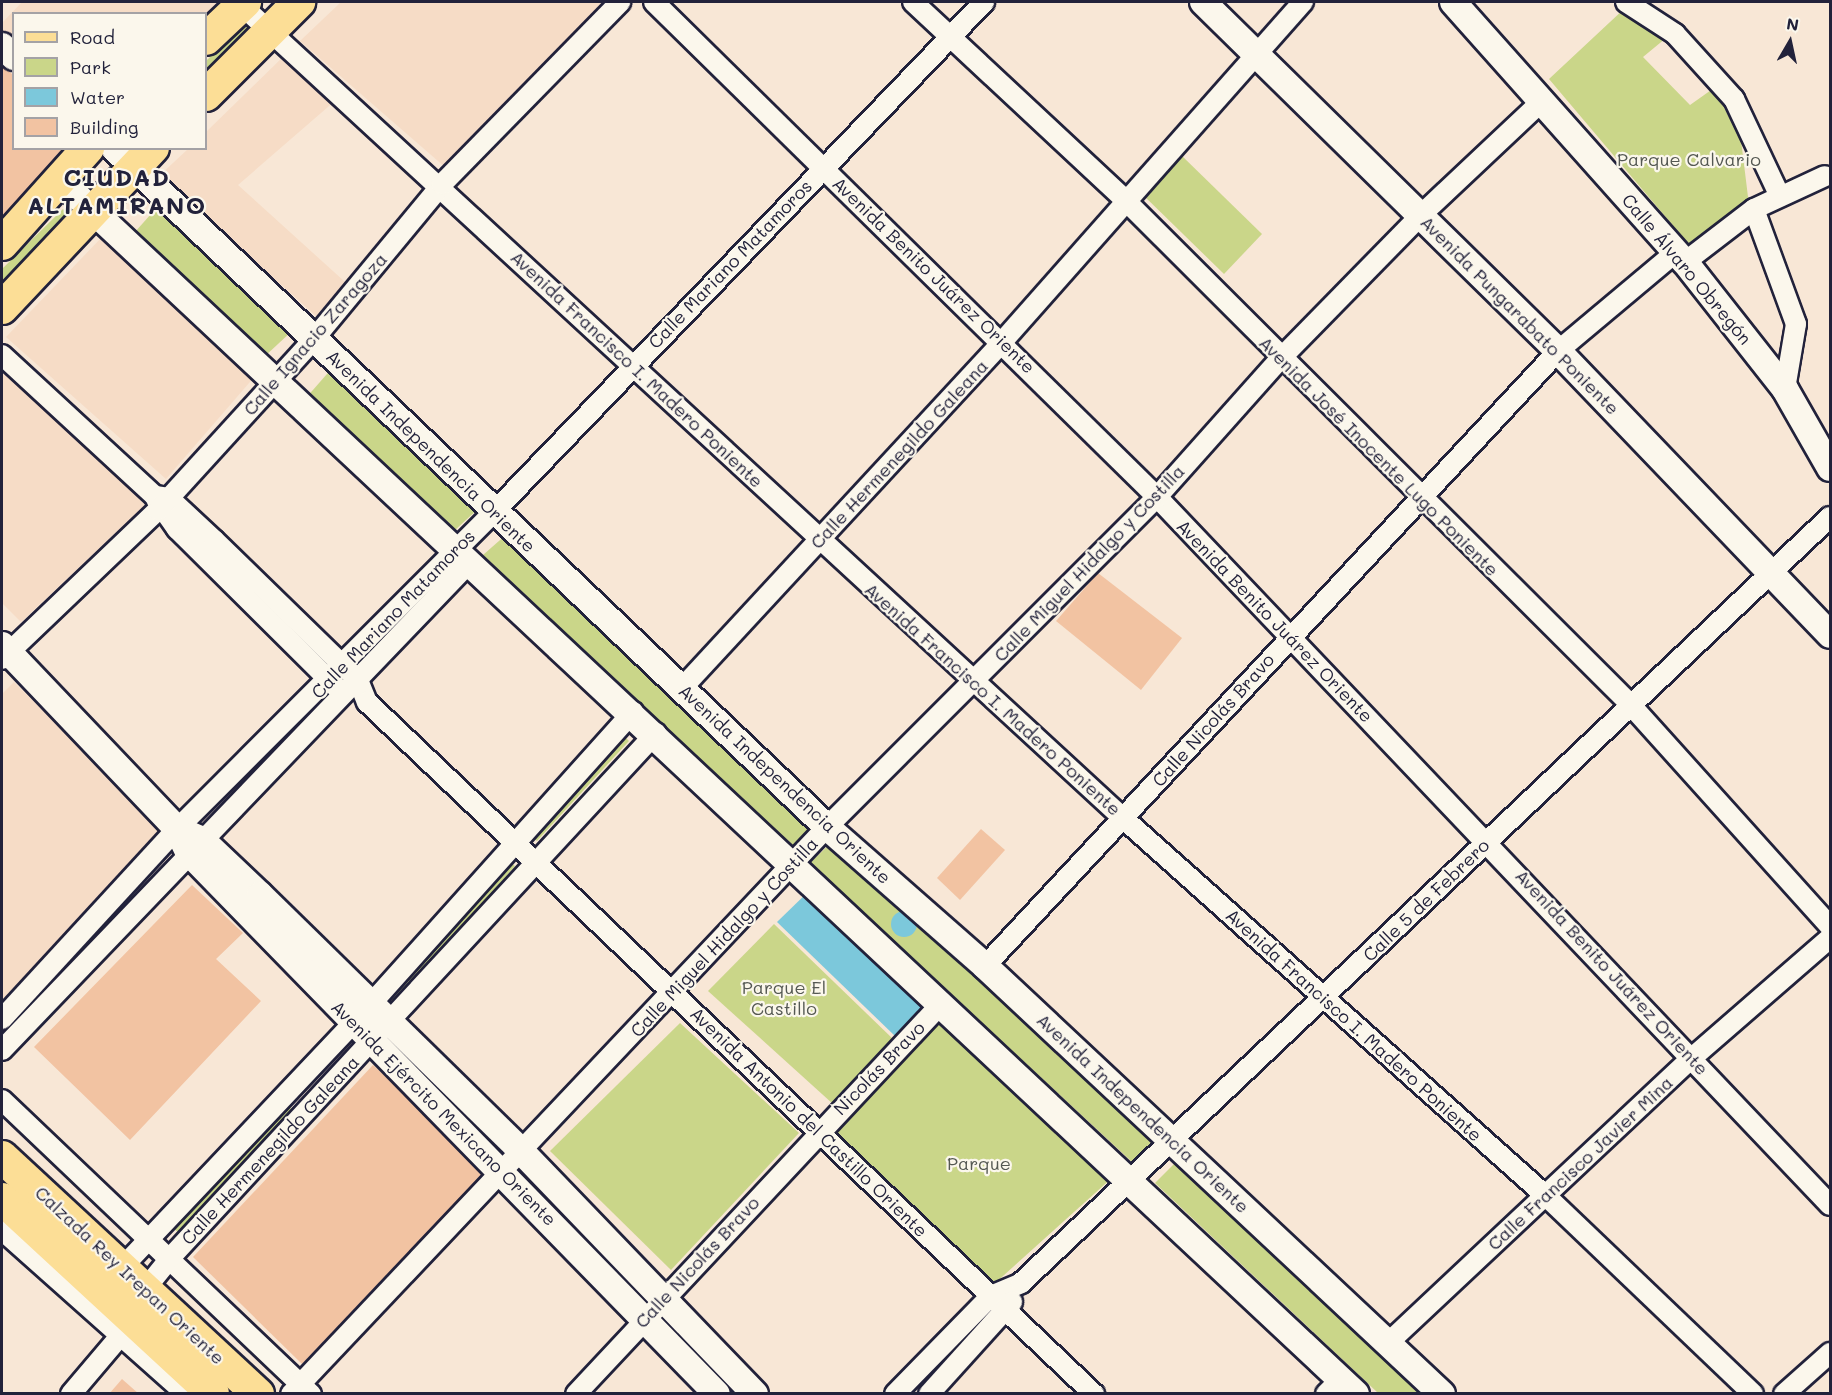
<!DOCTYPE html>
<html>
<head>
<meta charset="utf-8">
<style>
  body { margin:0 }
  #map { position:relative; width:1832px; height:1395px; overflow:hidden; background:#f8e7d6; font-family:Mali,sans-serif }
  div>[style] { position:absolute }
  .built>* { inset:0; background:#f6dcc6 }
  .green>* { inset:0; background:#cad689 }
  .water>* { inset:0; background:#7cc8db }
  .round { border-radius:50% }
  .building>* { inset:0; background:#f2c3a2 }
  .roads { filter:drop-shadow(2px 0 #22223b) drop-shadow(-2px 0 #22223b) drop-shadow(0 2px #22223b) drop-shadow(0 -2px #22223b) }
  .minor>* { height:20px; margin:-10px; padding:0 10px; transform-origin:10px; border-radius:10px; background:#fbf7ec }
  .tertiary>* { height:26px; margin:-13px; padding:0 13px; transform-origin:13px; border-radius:13px; background:#fbf7ec }
  .primary>* { height:32px; margin:-16px; padding:0 16px; transform-origin:16px; border-radius:16px; background:#fcde96 }
  span { translate:-50% -50%; white-space:nowrap; text-align:center; line-height:1.15; -webkit-text-stroke:4.5px #fbf7ec; paint-order:stroke }
  .park-label { font-size:18px; color:#545852 }
  .street-label { font-size:18px; color:#22223b }
  .district-label { font-size:24px; color:#22223b; font-weight:700; letter-spacing:1.5px }
  .frame { position:absolute; inset:0; border:3px solid #22223b; pointer-events:none }
  .legend { position:absolute; left:12px; top:12px; width:195px; height:138px; box-sizing:border-box; background:#fbf7ec; border:2px solid #a4a2a5; margin:0; padding:8px 10px; list-style:none; font-size:18px; color:#22223b }
  .legend li { display:flex; align-items:center; gap:12px; height:30px }
  .legend b { width:30px; border:2px solid #a4a2a5 }
  .north { position:absolute; left:1760px; top:12px; width:60px; height:60px; -webkit-text-stroke:4px #fbf7ec; paint-order:stroke; rotate:9deg; font-size:16px; font-weight:700; line-height:24px; text-align:center; color:#22223b }
  .north::after { content:''; display:block; margin:auto; width:21px; height:27px; background:#22223b; clip-path:polygon(50% 0,100% 100%,50% 72%,0 100%) }
</style>
</head>
<body>
<div id="map">
  <div class="built">
    <i style="clip-path:polygon(22px 2px,217px 2px,222px 7px,206px 21px,206px 14px,14px 14px,13px 50px,2px 40px,2px 23px)"></i>
    <i style="clip-path:polygon(341px 2px,608px 2px,446px 168px,300px 41px)"></i>
    <i style="clip-path:polygon(288px 52px,336px 100px,238px 185px,355px 291px,324px 323px,159px 176px,188px 149px,206px 148px,206px 132px)"></i>
    <i style="clip-path:polygon(102px 237px,256px 375px,166px 479px,6px 337px)"></i>
    <i style="clip-path:polygon(2px 364px,145px 505px,21px 622px,2px 603px)"></i>
    <i style="clip-path:polygon(14px 682px,162px 829px,2px 1003px,2px 694px)"></i>
  </div>
  <div class="green">
    <i style="clip-path:polygon(1625px 8px,1666px 38px,1643px 57px,1690px 105px,1714px 88px,1741px 140px,1749px 205px,1691px 247px,1549px 79px)"></i>
    <i style="clip-path:polygon(248px 20px,258px 31px,206px 80px,206px 61px)"></i>
    <i style="clip-path:polygon(1180px 154px,1262px 234px,1224px 274px,1142px 194px)"></i>
    <i style="clip-path:polygon(159px 205px,292px 331px,264px 357px,135px 232px)"></i>
    <i style="clip-path:polygon(63px 209px,74px 218px,2px 290px,2px 269px)"></i>
    <i style="clip-path:polygon(334px 366px,480px 507px,453px 532px,305px 399px)"></i>
    <i style="clip-path:polygon(508px 533px,818px 825px,796px 850px,483px 555px)"></i>
    <i style="clip-path:polygon(623px 735px,629px 741px,537px 841px,528px 834px)"></i>
    <i style="clip-path:polygon(835px 839px,1162px 1135px,1132px 1162px,810px 863px)"></i>
    <i style="clip-path:polygon(505px 858px,515px 866px,390px 1011px,381px 1001px)"></i>
    <i style="clip-path:polygon(774px 924px,893px 1039px,833px 1104px,708px 991px)"></i>
    <i style="clip-path:polygon(939px 1017px,1114px 1176px,993px 1285px,826px 1129px)"></i>
    <i style="clip-path:polygon(680px 1023px,799px 1133px,671px 1270px,550px 1151px)"></i>
    <i style="clip-path:polygon(285px 1104px,294px 1111px,182px 1235px,174px 1229px)"></i>
    <i style="clip-path:polygon(1181px 1157px,1432px 1393px,1378px 1393px,1155px 1183px)"></i>
  </div>
  <div class="water">
    <i style="clip-path:polygon(812px 888px,933px 1004px,896px 1037px,777px 922px)"></i>
    <i class="round" style="left:891px;top:911px;width:26px;height:26px"></i>
  </div>
  <div class="building">
    <i style="clip-path:polygon(2px 64px,14px 76px,14px 148px,84px 148px,2px 222px)"></i>
    <i style="clip-path:polygon(1098px 573px,1182px 638px,1141px 690px,1056px 621px)"></i>
    <i style="clip-path:polygon(981px 829px,1005px 850px,960px 900px,937px 878px)"></i>
    <i style="clip-path:polygon(192px 885px,243px 933px,216px 959px,261px 1001px,130px 1140px,34px 1047px)"></i>
    <i style="clip-path:polygon(373px 1065px,488px 1170px,302px 1364px,193px 1257px)"></i>
    <i style="clip-path:polygon(122px 1379px,139px 1394px,109px 1394px)"></i>
  </div>
  <div class="roads">
    <div class="minor">
      <i style="left:238px;top:2px;width:1205px;rotate:42.68deg"></i>
      <i style="left:1124px;top:819px;width:567px;rotate:41.78deg"></i>
      <i style="left:1547px;top:1197px;width:285px;rotate:43.7deg"></i>
      <i style="left:654px;top:2px;width:706px;rotate:44.54deg"></i>
      <i style="left:1157px;top:497px;width:977px;rotate:46.45deg"></i>
      <i style="left:913px;top:2px;width:289px;rotate:43deg"></i>
      <i style="left:1124px;top:199px;width:713px;rotate:44.94deg"></i>
      <i style="left:1629px;top:703px;width:300px;rotate:48deg"></i>
      <i style="left:1626px;top:2px;width:59px;rotate:33.1deg"></i>
      <i style="left:1675px;top:34px;width:88px;rotate:47.8deg"></i>
      <i style="left:1734px;top:99px;width:105px;rotate:64.7deg"></i>
      <i style="left:1685px;top:262px;width:87px;rotate:-37.5deg"></i>
      <i style="left:2px;top:355px;width:208px;rotate:42.7deg"></i>
      <i style="left:155px;top:496px;width:14px;rotate:8deg"></i>
      <i style="left:169px;top:498px;width:62px;rotate:43deg"></i>
      <i style="left:214px;top:540px;width:201px;rotate:44.2deg"></i>
      <i style="left:358px;top:680px;width:24px;rotate:68deg"></i>
      <i style="left:367px;top:702px;width:1004px;rotate:43.59deg"></i>
      <i style="left:1785px;top:389px;width:66px;rotate:-80.4deg"></i>
      <i style="left:1796px;top:324px;width:122px;rotate:-110.1deg"></i>
      <i style="left:1754px;top:209px;width:78px;rotate:-24.9deg"></i>
      <i style="left:156px;top:499px;width:37px;rotate:55deg"></i>
      <i style="left:177px;top:529px;width:227px;rotate:44.8deg"></i>
      <i style="left:2px;top:659px;width:216px;rotate:-43.7deg"></i>
      <i style="left:158px;top:510px;width:231px;rotate:-47.6deg"></i>
      <i style="left:314px;top:339px;width:201px;rotate:-50.4deg"></i>
      <i style="left:442px;top:184px;width:255px;rotate:-45.6deg"></i>
      <i style="left:683px;top:687px;width:471px;rotate:-47.2deg"></i>
      <i style="left:1003px;top:341px;width:453px;rotate:-48.5deg"></i>
      <i style="left:985px;top:966px;width:841px;rotate:-47.02deg"></i>
      <i style="left:1558px;top:351px;width:154px;rotate:-40deg"></i>
      <i style="left:2px;top:1019px;width:258px;rotate:-47.4deg"></i>
      <i style="left:177px;top:829px;width:447px;rotate:-45deg"></i>
      <i style="left:493px;top:513px;width:709px;rotate:-46.14deg"></i>
      <i style="left:2px;top:1050px;width:675px;rotate:-46.2deg"></i>
      <i style="left:2px;top:1100px;width:427px;rotate:43.6deg"></i>
      <i style="left:2px;top:1230px;width:246px;rotate:41.7deg"></i>
      <i style="left:115px;top:1275px;width:371px;rotate:-46.6deg"></i>
      <i style="left:370px;top:1005px;width:394px;rotate:-48.1deg"></i>
      <i style="left:1387px;top:1344px;width:420px;rotate:-43.2deg"></i>
      <i style="left:1693px;top:1057px;width:181px;rotate:-41deg"></i>
      <i style="left:71px;top:1394px;width:77px;rotate:-49.7deg"></i>
      <i style="left:121px;top:1335px;width:53px;rotate:-62deg"></i>
      <i style="left:146px;top:1288px;width:40px;rotate:-51deg"></i>
      <i style="left:171px;top:1257px;width:714px;rotate:-47.21deg"></i>
      <i style="left:291px;top:1394px;width:780px;rotate:-46.61deg"></i>
      <i style="left:827px;top:827px;width:467px;rotate:-45deg"></i>
      <i style="left:1157px;top:497px;width:186px;rotate:-48.3deg"></i>
      <i style="left:1281px;top:358px;width:200px;rotate:-45.6deg"></i>
      <i style="left:1421px;top:215px;width:166px;rotate:-43.3deg"></i>
      <i style="left:576px;top:1394px;width:533px;rotate:-46.9deg"></i>
      <i style="left:895px;top:1394px;width:137px;rotate:-45.6deg"></i>
      <i style="left:991px;top:1296px;width:33px;rotate:-23deg"></i>
      <i style="left:1021px;top:1283px;width:1114px;rotate:-43.44deg"></i>
      <i style="left:929px;top:1394px;width:124px;rotate:-47.9deg"></i>
      <i style="left:1326px;top:1394px;width:21px;rotate:-45deg"></i>
      <i style="left:1784px;top:1394px;width:62px;rotate:-41.7deg"></i>
    </div>
    <div class="tertiary">
      <i style="left:1203px;top:2px;width:498px;rotate:44.5deg"></i>
      <i style="left:1558px;top:351px;width:393px;rotate:46.2deg"></i>
      <i style="left:1453px;top:2px;width:348px;rotate:48.3deg"></i>
      <i style="left:1685px;top:262px;width:162px;rotate:51.8deg"></i>
      <i style="left:1785px;top:389px;width:91px;rotate:60.3deg"></i>
      <i style="left:2px;top:46px;width:16px;rotate:43deg"></i>
      <i style="left:114px;top:148px;width:985px;rotate:43.6deg"></i>
      <i style="left:827px;top:827px;width:210px;rotate:41.3deg"></i>
      <i style="left:985px;top:966px;width:626px;rotate:43.12deg"></i>
      <i style="left:59px;top:179px;width:1777px;rotate:43.13deg"></i>
      <i style="left:2px;top:645px;width:254px;rotate:46.4deg"></i>
      <i style="left:177px;top:829px;width:26px;rotate:23deg"></i>
      <i style="left:201px;top:839px;width:81px;rotate:43.5deg"></i>
      <i style="left:260px;top:895px;width:367px;rotate:44.4deg"></i>
      <i style="left:522px;top:1152px;width:336px;rotate:46.1deg"></i>
      <i style="left:177px;top:829px;width:25px;rotate:64deg"></i>
      <i style="left:188px;top:852px;width:757px;rotate:45.7deg"></i>
    </div>
    <div class="primary">
      <i style="left:206px;top:39px;width:54px;rotate:-43.5deg"></i>
      <i style="left:206px;top:95px;width:132px;rotate:-45deg"></i>
      <i style="left:2px;top:244px;width:129px;rotate:-48.1deg"></i>
      <i style="left:2px;top:308px;width:220px;rotate:-46.7deg"></i>
      <i style="left:2px;top:1157px;width:349px;rotate:42.8deg"></i>
      <i style="left:2px;top:1199px;width:287px;rotate:42.7deg"></i>
    </div>
  </div>
  <div class="park-label">
    <span style="left:1689px;top:159px">Parque Calvario</span>
    <span style="left:784px;top:998px">Parque El<br>Castillo</span>
    <span style="left:979px;top:1163px">Parque</span>
  </div>
  <div class="street-label">
    <span style="left:730px;top:264px;rotate:-46deg">Calle Mariano Matamoros</span>
    <span style="left:1687px;top:269px;rotate:50deg">Calle Álvaro Obregón</span>
    <span style="left:934px;top:275px;rotate:44deg">Avenida Benito Juárez Oriente</span>
    <span style="left:1520px;top:315px;rotate:45deg">Avenida Pungarabato Poniente</span>
    <span style="left:315px;top:334px;rotate:-49deg">Calle Ignacio Zaragoza</span>
    <span style="left:637px;top:369px;rotate:43deg">Avenida Francisco I. Madero Poniente</span>
    <span style="left:431px;top:451px;rotate:44deg">Avenida Independencia Oriente</span>
    <span style="left:899px;top:454px;rotate:-47deg">Calle Hermenegildo Galeana</span>
    <span style="left:1379px;top:456px;rotate:45deg">Avenida José Inocente Lugo Poniente</span>
    <span style="left:1089px;top:563px;rotate:-46deg">Calle Miguel Hidalgo y Costilla</span>
    <span style="left:393px;top:614px;rotate:-46deg">Calle Mariano Matamoros</span>
    <span style="left:1275px;top:621px;rotate:46deg">Avenida Benito Juárez Oriente</span>
    <span style="left:993px;top:699px;rotate:42deg">Avenida Francisco I. Madero Poniente</span>
    <span style="left:1213px;top:720px;rotate:-48deg">Calle Nicolás Bravo</span>
    <span style="left:785px;top:784px;rotate:43deg">Avenida Independencia Oriente</span>
    <span style="left:1426px;top:900px;rotate:-44deg">Calle 5 de Febrero</span>
    <span style="left:724px;top:937px;rotate:-47deg">Calle Miguel Hidalgo y Costilla</span>
    <span style="left:1612px;top:972px;rotate:47deg">Avenida Benito Juárez Oriente</span>
    <span style="left:1354px;top:1025px;rotate:42deg">Avenida Francisco I. Madero Poniente</span>
    <span style="left:879px;top:1068px;rotate:-46deg">Nicolás Bravo</span>
    <span style="left:444px;top:1113px;rotate:45deg">Avenida Ejército Mexicano Oriente</span>
    <span style="left:1143px;top:1113px;rotate:43deg">Avenida Independencia Oriente</span>
    <span style="left:809px;top:1122px;rotate:44deg">Avenida Antonio del Castillo Oriente</span>
    <span style="left:270px;top:1150px;rotate:-47deg">Calle Hermenegildo Galeana</span>
    <span style="left:1580px;top:1163px;rotate:-43deg">Calle Francisco Javier Mina</span>
    <span style="left:697px;top:1262px;rotate:-47deg">Calle Nicolás Bravo</span>
    <span style="left:130px;top:1275px;rotate:43deg">Calzada Rey Irepan Oriente</span>
  </div>
  <div class="district-label">
    <span style="left:117px;top:191px">CIUDAD<br>ALTAMIRANO</span>
  </div>
  <div class="frame"></div>
  <ul class="legend">
  <li><b style="height:8px;background:#fcde96"></b>Road</li>
  <li><b style="height:16px;background:#cad689"></b>Park</li>
  <li><b style="height:16px;background:#7cc8db"></b>Water</li>
  <li><b style="height:16px;background:#f2c3a2"></b>Building</li>
  </ul>
  <div class="north">N</div>
</div>
</body>
</html>
